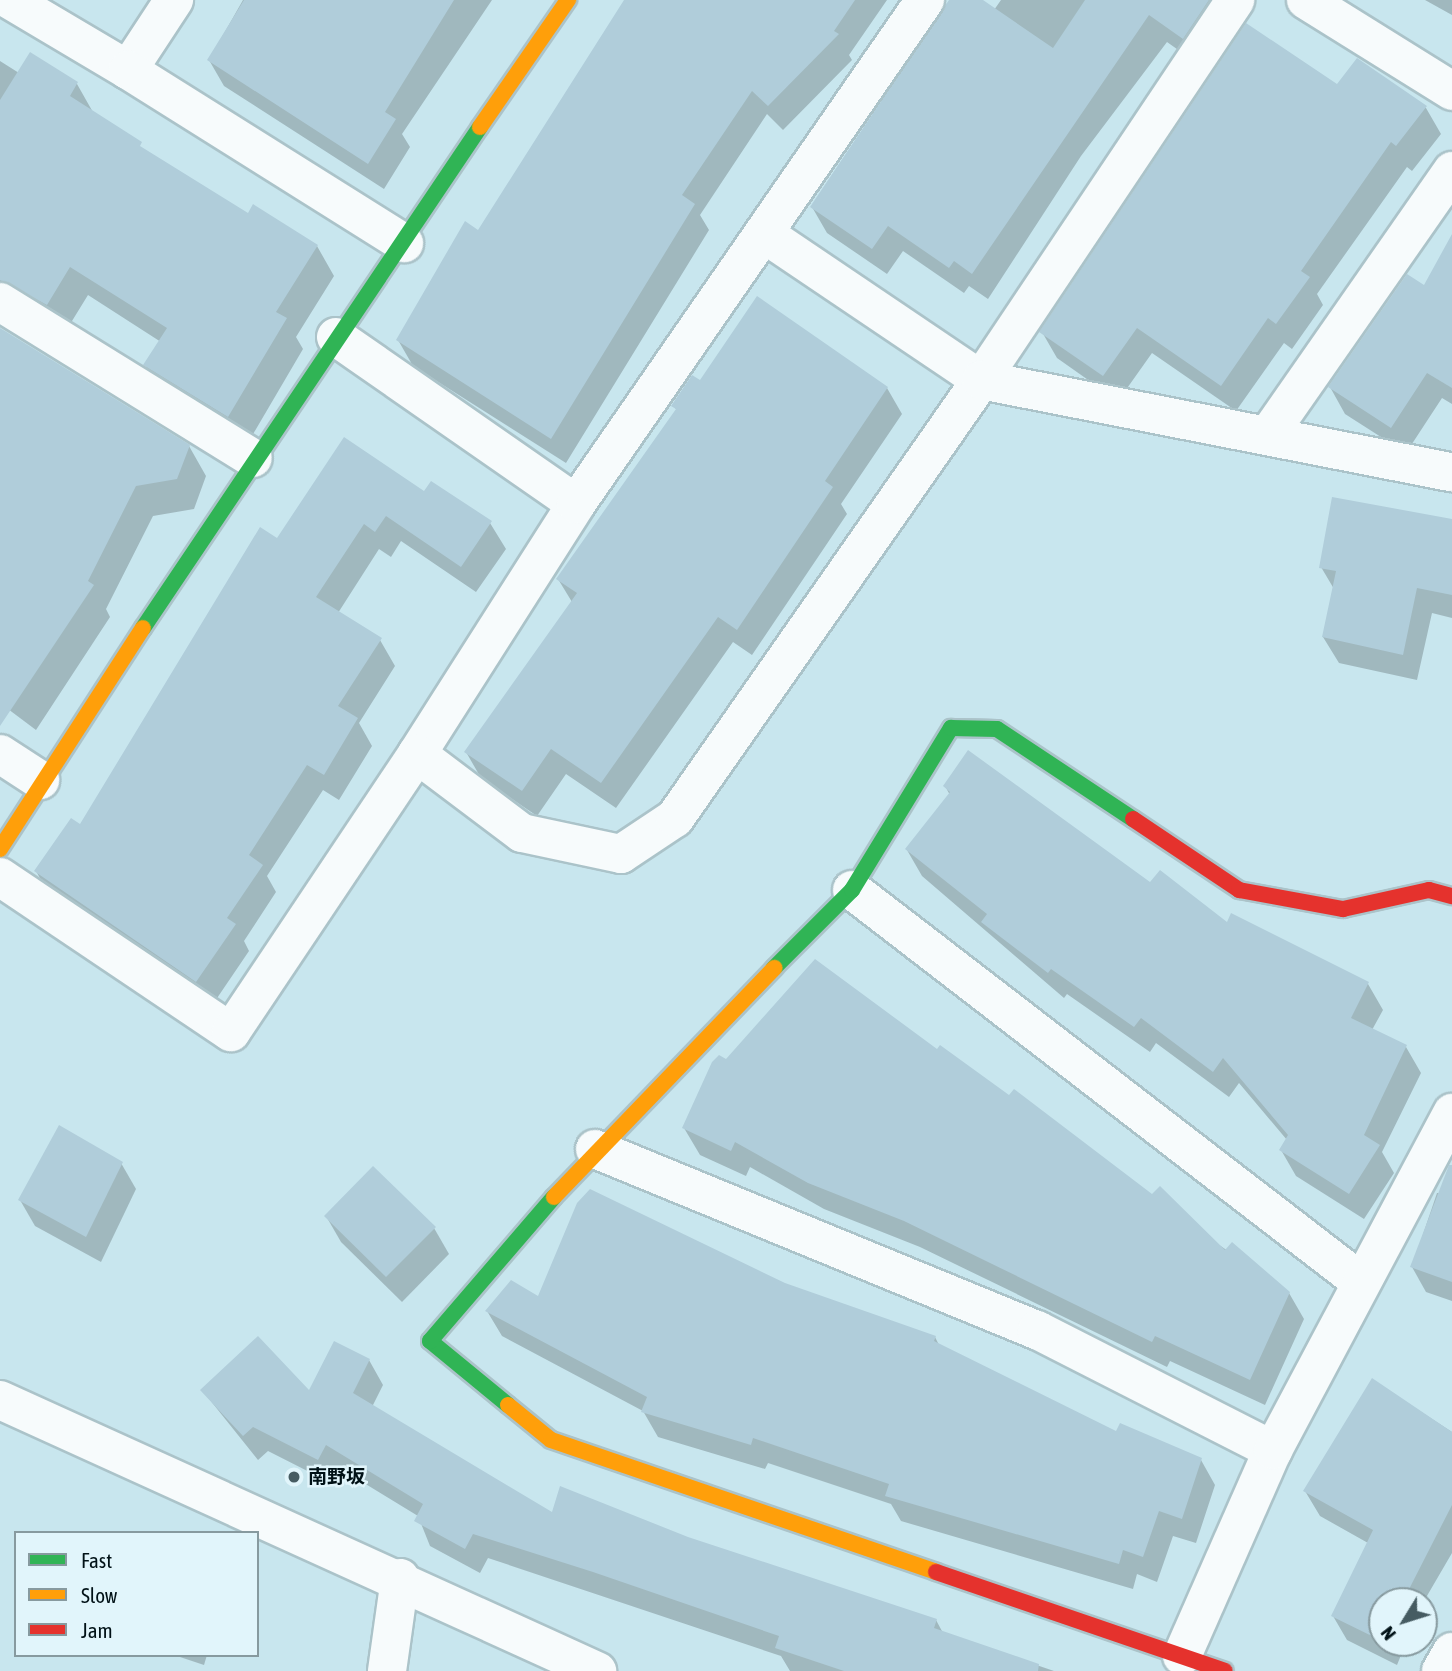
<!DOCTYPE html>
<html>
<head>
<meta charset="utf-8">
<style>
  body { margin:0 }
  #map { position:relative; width:1452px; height:1671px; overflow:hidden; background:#c8e6ee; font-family:"Asap Condensed","Noto Sans JP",sans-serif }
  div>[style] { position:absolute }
  .shadow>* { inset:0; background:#0003 }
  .building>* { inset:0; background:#b0cdda }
  .roads { filter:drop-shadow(2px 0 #abc3c9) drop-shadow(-2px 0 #abc3c9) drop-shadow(0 2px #abc3c9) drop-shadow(0 -2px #abc3c9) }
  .street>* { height:38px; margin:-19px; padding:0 19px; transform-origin:19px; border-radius:19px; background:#f7fbfc }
  .fast>* { height:16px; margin:-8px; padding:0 8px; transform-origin:8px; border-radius:8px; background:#30b455 }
  .slow>* { height:16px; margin:-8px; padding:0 8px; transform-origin:8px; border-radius:8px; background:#ff9f0a }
  .jam>* { height:16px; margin:-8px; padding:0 8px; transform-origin:8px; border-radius:8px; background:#e5322d }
  .dots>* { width:19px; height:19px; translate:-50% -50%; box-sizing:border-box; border:4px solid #e1f5fb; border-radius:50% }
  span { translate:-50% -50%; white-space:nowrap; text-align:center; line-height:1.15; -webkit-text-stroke:5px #e1f5fb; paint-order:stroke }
  .poi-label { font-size:19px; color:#001116; font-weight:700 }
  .left { translate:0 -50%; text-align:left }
  .legend { position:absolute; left:14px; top:1531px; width:245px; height:126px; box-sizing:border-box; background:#e1f5fb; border:2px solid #879a9f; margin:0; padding:9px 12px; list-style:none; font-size:21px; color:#001116 }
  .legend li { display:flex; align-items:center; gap:14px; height:35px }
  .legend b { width:35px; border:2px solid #879a9f }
  .north { position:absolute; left:1368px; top:1587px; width:70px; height:70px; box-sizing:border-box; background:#e1f5fb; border:2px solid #879a9f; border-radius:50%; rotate:232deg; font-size:19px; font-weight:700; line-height:28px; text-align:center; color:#001116 }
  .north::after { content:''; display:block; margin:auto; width:24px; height:32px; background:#465c62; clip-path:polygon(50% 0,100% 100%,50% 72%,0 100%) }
</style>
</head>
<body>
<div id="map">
  <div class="shadow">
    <i style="clip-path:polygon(243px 0,492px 0,402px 134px,410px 147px,384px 189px,224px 86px,209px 60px)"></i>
    <i style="clip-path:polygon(659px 0,887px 0,849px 55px,852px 60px,783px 130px,767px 114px,700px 215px,709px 230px,566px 463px,413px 366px,398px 340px)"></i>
    <i style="clip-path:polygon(951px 0,980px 0,994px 10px,1001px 0,1209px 0,1224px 26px,1198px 64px,1167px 42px,1081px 156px,988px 299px,969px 286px,964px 293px,903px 251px,887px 274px,827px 233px,812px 207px)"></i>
    <i style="clip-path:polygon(1425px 0,1452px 0,1452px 15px)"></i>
    <i style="clip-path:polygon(1358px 60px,1426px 108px,1441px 134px,1412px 171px,1407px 167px,1317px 294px,1323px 305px,1292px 349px,1284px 343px,1236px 411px,1152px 353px,1118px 401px,1057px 358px,1042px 332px,1337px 86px)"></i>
    <i style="clip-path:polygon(0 61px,19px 73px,77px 84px,94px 114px,146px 152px,248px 216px,317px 246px,334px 276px,296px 337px,303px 349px,246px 446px,163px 395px,145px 365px,161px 342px,88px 295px,64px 334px,0 319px)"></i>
    <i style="clip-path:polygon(1452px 238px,1452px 404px,1442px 398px,1406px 453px,1345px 414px,1330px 387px,1425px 288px)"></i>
    <i style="clip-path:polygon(0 330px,189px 446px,206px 476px,194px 509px,153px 516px,106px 609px,110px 617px,36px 730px,0 703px)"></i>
    <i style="clip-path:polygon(700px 383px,887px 388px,902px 414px,841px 504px,847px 514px,752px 655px,733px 642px,616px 808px,566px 774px,537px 816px,481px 778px,466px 752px,572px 602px,558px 579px,677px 411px,674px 406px)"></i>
    <i style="clip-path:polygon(425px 493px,490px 523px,506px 549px,476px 592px,401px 541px,391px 557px,379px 549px,338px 613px,380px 640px,395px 666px,359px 723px,372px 746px,339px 800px,323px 790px,267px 876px,276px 892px,244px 941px,249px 951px,211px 1007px,51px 898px,36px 871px,80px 826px,277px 541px)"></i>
    <i style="clip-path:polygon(1452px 520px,1452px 618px,1432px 613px,1417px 680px,1339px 663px,1323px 637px,1334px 589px,1321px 567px)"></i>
    <i style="clip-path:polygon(945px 786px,1227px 925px,1368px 984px,1383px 1010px,1372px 1030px,1406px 1047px,1421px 1073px,1382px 1152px,1394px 1173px,1364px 1219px,1296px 1176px,1281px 1150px,1287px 1140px,1239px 1083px,1229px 1097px,1156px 1043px,1150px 1052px,1067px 994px,1064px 998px,922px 876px,907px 850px,950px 795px)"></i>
    <i style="clip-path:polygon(937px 1051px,1289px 1293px,1304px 1319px,1265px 1405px,1170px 1361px,1167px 1367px,920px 1247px,824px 1209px,750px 1167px,746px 1176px,700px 1155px,684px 1128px,727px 1061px)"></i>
    <i style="clip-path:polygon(121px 1163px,136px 1189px,101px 1262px,35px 1226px,20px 1200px)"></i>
    <i style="clip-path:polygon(1437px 1193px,1452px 1193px,1452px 1301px,1426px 1292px,1412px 1267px)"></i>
    <i style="clip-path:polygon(326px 1216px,434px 1228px,449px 1254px,402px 1302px,341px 1242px)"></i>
    <i style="clip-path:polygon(784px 1284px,935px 1337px,939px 1345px,1117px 1433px,1201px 1460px,1215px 1485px,1196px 1543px,1173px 1536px,1157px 1582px,1137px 1574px,1133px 1589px,901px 1521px,891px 1504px,768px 1463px,765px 1469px,658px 1437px,643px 1411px,502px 1336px,487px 1311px,539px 1298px)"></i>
    <i style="clip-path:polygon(369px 1360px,383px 1385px,372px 1407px,553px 1514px,688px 1539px,936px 1620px,943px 1633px,1054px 1671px,790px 1671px,781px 1656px,488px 1558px,480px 1573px,430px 1546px,418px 1516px,341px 1469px,333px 1484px,268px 1451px,258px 1460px,202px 1390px,309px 1393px)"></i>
    <i style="clip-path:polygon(1372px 1380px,1452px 1432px,1452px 1553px,1424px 1601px,1382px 1601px,1382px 1643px,1406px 1643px,1397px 1665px,1347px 1640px,1333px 1616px,1368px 1543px,1320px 1516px,1305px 1491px)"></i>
    <i style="clip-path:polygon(174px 1655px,207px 1655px,204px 1665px)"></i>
  </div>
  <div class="building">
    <i style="clip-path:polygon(244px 0,454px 0,385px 112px,396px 119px,368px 164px,207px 60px)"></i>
    <i style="clip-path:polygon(624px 0,855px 0,834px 31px,839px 34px,768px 106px,752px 91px,682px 195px,695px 204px,551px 439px,396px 340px,465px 221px,478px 230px)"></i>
    <i style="clip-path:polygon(949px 0,983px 0,1053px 48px,1085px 0,1209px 0,1183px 39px,1149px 15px,972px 274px,954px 261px,949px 268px,888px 226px,872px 249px,810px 207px)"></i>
    <i style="clip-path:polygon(1246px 23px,1337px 84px,1357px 58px,1427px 106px,1396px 146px,1391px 142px,1301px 271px,1310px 277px,1276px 324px,1268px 318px,1221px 386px,1137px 328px,1103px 376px,1039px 332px)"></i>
    <i style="clip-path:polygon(30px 52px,78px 82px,70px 96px,142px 142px,140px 146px,248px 213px,253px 204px,318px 245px,276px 312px,287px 318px,228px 417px,143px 365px,167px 328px,70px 267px,47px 305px,0 280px,0 100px)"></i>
    <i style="clip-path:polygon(1452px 234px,1452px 388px,1427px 373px,1391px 428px,1328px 387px,1407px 274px,1424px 285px)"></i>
    <i style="clip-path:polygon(757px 296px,888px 387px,825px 481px,833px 487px,737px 630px,718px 617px,601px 783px,551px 749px,522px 791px,464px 752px,577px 593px,556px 579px,676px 409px,671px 406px,692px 375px,700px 380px)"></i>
    <i style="clip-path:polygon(0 328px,190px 445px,177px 479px,136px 486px,88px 581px,94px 585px,0 726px)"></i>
    <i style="clip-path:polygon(344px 437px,424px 491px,431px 481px,492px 521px,461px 567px,386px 516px,375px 532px,364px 524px,316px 597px,382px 638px,338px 706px,358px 718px,324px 775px,307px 765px,249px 855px,263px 865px,227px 918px,236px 924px,196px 982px,34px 871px,71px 818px,80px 824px,260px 527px,277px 538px)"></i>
    <i style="clip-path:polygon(1332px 497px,1452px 519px,1452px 595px,1417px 588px,1403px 655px,1322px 637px,1336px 571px,1319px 568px)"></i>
    <i style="clip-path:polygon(968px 750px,1150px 882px,1160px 870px,1227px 922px,1231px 913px,1369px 982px,1351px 1018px,1407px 1045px,1364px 1135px,1380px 1145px,1349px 1194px,1279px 1150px,1288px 1135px,1223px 1058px,1213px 1072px,1141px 1018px,1134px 1027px,1051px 969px,1048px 973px,981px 922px,987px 914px,905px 849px,950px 792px,943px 786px)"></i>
    <i style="clip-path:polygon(815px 959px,937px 1049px,940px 1045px,1009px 1095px,1014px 1089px,1152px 1194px,1160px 1186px,1225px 1250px,1232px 1242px,1290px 1292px,1250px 1380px,1155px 1336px,1152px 1342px,904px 1221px,808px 1183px,735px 1142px,731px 1151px,682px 1128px,712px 1062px,719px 1055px,726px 1059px)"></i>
    <i style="clip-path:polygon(59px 1125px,123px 1162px,86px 1237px,18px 1200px)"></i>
    <i style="clip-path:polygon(1449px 1165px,1452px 1165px,1452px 1282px,1410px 1267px)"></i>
    <i style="clip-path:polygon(373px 1166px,436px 1227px,386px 1277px,324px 1216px)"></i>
    <i style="clip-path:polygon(590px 1189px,785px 1283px,936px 1336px,934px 1341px,1116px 1431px,1120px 1423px,1202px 1458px,1182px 1519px,1159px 1511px,1143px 1557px,1123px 1550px,1119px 1564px,885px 1496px,889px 1484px,753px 1438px,751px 1445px,641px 1412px,647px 1397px,485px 1311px,511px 1280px,538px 1296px,577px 1203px)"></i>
    <i style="clip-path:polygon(258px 1336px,309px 1390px,334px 1341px,370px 1359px,353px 1393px,552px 1512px,560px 1486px,688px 1537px,937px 1619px,934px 1628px,1039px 1664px,1038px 1671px,844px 1671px,775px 1648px,779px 1636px,593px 1572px,473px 1534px,465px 1549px,414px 1521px,423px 1504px,326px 1445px,318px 1460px,253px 1427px,243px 1436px,200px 1390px)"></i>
    <i style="clip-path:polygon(1372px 1378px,1452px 1432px,1452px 1505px,1403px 1601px,1382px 1601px,1382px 1641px,1331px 1616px,1373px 1530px,1303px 1491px)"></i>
  </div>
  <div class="roads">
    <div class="street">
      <i style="left:10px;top:0;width:137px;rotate:30.7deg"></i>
      <i style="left:128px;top:70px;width:84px;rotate:-56.7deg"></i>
      <i style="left:1306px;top:0;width:172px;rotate:31.9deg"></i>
      <i style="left:128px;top:70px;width:326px;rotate:32.1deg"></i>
      <i style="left:766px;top:235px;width:259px;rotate:34deg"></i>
      <i style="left:981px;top:380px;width:457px;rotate:-56.2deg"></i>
      <i style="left:0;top:302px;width:297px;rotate:31.7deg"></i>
      <i style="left:336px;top:337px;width:292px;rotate:34.8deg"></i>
      <i style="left:1268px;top:435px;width:322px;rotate:-55.1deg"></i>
      <i style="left:0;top:754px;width:48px;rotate:33deg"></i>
      <i style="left:417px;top:754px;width:296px;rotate:-57.5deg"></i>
      <i style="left:576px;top:504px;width:613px;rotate:-55.3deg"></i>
      <i style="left:0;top:877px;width:278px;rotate:33.9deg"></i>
      <i style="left:231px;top:1032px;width:334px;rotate:-56.2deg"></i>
      <i style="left:417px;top:754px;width:131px;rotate:37deg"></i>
      <i style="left:522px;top:833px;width:101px;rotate:12deg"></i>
      <i style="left:621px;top:854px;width:65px;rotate:-33.7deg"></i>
      <i style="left:675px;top:818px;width:534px;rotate:-55.06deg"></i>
      <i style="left:981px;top:380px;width:480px;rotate:11.1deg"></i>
      <i style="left:852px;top:890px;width:642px;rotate:37.6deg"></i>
      <i style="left:595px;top:1149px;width:478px;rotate:22.3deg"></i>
      <i style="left:1037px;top:1330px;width:265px;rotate:27deg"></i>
      <i style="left:0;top:1400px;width:656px;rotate:24.42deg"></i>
      <i style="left:1182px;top:1656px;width:225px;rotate:-66.2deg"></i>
      <i style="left:1273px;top:1450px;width:382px;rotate:-62deg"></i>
      <i style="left:387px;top:1671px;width:94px;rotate:-82deg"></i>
      <i style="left:1441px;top:1671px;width:22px;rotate:-60deg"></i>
    </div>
    <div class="fast">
      <i style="left:143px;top:628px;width:604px;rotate:-56.07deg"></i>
      <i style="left:774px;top:968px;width:110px;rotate:-45deg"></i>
      <i style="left:852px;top:890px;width:190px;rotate:-58.6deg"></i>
      <i style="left:951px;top:728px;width:46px;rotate:1.2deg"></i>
      <i style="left:997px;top:729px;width:163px;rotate:33.5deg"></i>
      <i style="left:508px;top:1405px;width:101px;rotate:-140.6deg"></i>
      <i style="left:430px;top:1341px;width:190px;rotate:-49.3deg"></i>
    </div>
    <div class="slow">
      <i style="left:480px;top:127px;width:155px;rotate:-55.3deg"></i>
      <i style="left:0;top:849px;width:263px;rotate:-57.1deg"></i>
      <i style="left:554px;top:1197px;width:318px;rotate:-46.1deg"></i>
      <i style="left:508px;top:1405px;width:55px;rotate:39.1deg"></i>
      <i style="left:551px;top:1440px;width:407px;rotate:18.9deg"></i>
    </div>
    <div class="jam">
      <i style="left:1133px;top:819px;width:128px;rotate:33.8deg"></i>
      <i style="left:1239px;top:890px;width:106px;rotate:10.4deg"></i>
      <i style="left:1343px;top:909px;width:88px;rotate:-12.5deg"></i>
      <i style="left:1429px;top:890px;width:24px;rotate:15deg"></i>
      <i style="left:936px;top:1572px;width:305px;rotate:18.9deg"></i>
    </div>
  </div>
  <div class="dots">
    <i style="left:294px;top:1477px;background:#465c62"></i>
  </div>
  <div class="poi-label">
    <span class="left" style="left:308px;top:1477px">南野坂</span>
  </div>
  <ul class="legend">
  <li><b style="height:9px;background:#30b455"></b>Fast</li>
  <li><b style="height:9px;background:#ff9f0a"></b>Slow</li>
  <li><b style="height:9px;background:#e5322d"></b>Jam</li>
  </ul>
  <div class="north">N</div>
</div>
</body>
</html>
